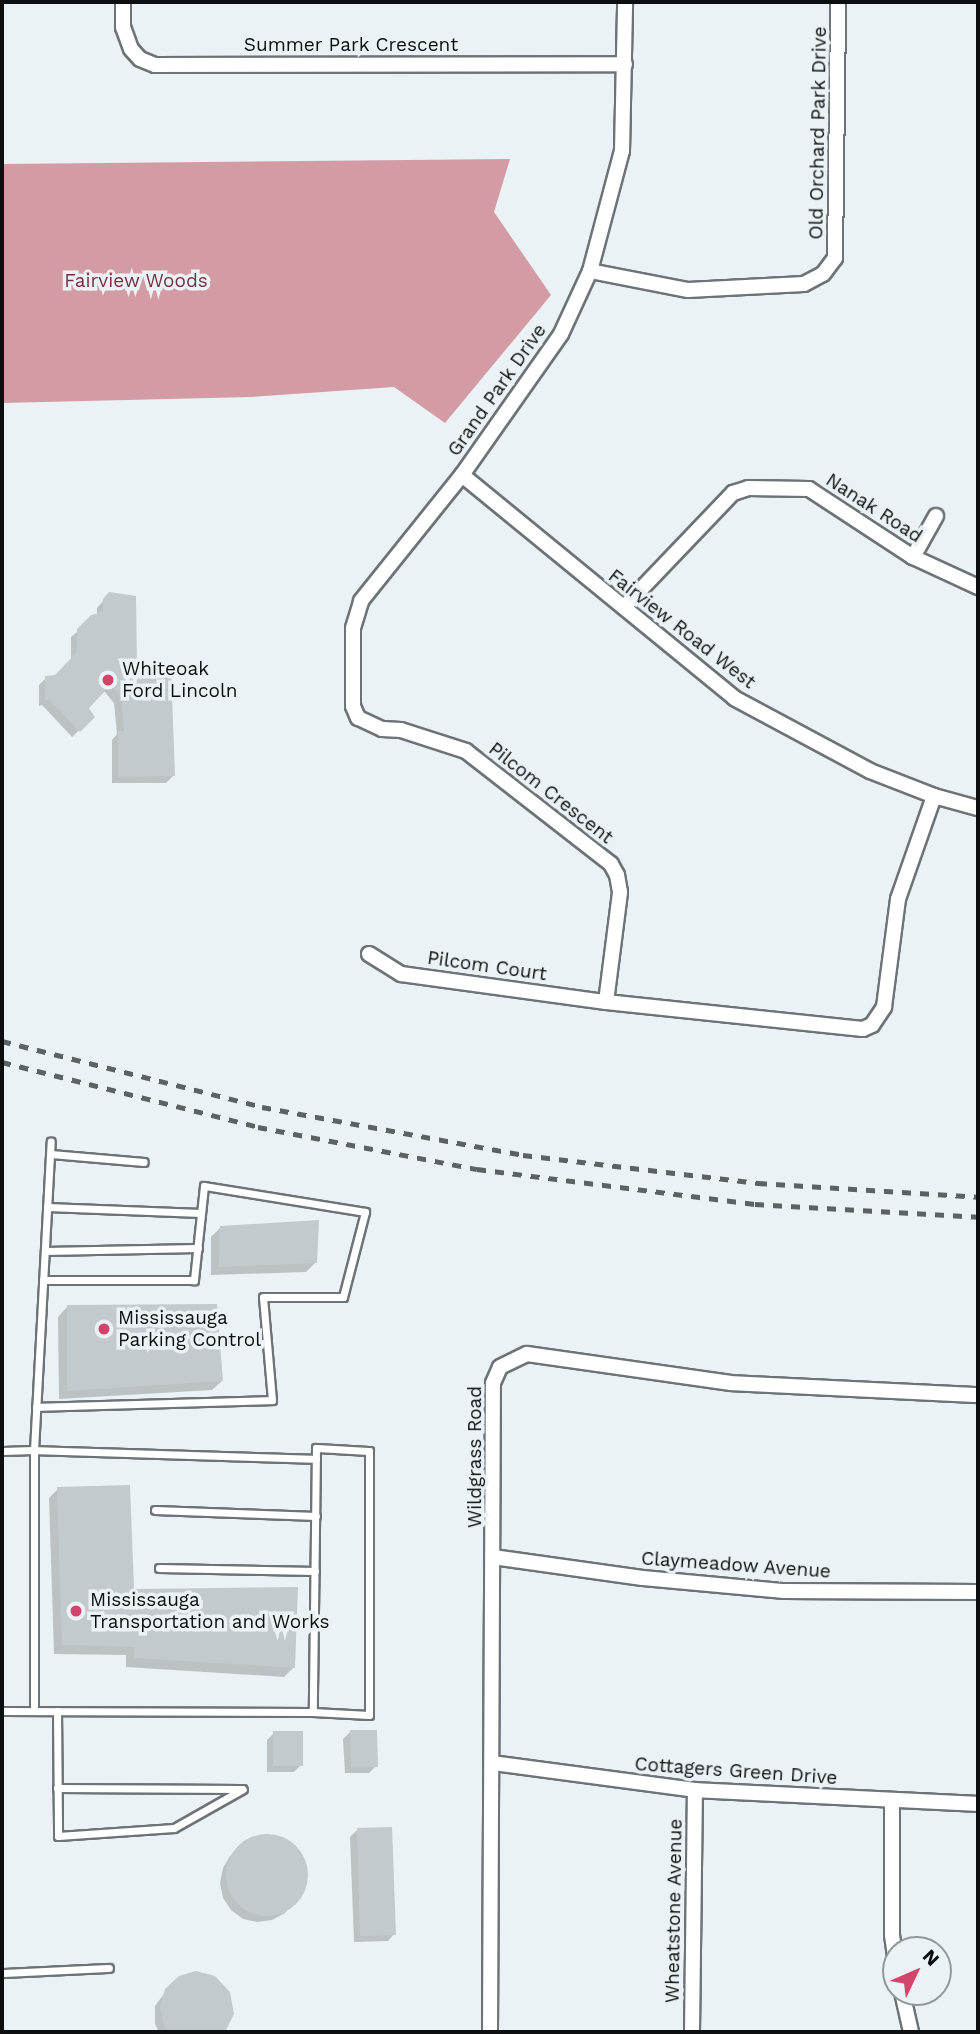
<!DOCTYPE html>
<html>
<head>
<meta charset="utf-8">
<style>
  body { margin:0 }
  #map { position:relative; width:980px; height:2034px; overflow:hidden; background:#ebf2f6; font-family:"Work Sans",sans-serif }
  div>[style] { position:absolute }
  .forest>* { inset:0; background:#d39ba4 }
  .shadow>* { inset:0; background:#0003 }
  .building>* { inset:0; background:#c3cacd }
  .round { border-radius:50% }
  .roads { filter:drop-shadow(2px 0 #6d7376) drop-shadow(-2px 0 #6d7376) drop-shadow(0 2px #6d7376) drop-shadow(0 -2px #6d7376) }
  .service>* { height:7px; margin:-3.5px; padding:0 3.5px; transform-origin:3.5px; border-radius:3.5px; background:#fff }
  .minor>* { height:14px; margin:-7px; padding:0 7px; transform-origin:7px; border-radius:7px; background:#fff }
  .rail>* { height:4.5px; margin-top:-2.25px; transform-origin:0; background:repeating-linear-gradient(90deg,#5c6163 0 9px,transparent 0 18px) }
  .dots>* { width:19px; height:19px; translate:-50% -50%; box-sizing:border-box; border:4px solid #ebf2f6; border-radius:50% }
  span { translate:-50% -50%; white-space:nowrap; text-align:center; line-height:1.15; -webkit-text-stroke:7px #ebf2f6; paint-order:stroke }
  .street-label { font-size:19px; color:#0c0f10 }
  .park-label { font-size:19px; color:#753040 }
  .poi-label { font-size:19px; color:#0c0f10 }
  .left { translate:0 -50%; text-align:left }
  .frame { position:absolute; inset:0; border:4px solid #0c0f10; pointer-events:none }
  .north { position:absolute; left:882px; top:1936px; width:70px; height:70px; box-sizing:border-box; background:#ebf2f6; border:2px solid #92979a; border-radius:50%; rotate:46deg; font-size:19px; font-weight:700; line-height:28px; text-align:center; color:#0c0f10 }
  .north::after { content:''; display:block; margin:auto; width:24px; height:32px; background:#d3446b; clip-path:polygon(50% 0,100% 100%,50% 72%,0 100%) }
</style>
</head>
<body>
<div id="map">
  <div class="forest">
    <i style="clip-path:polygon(510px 159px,494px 212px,551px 295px,445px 423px,394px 387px,251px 397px,2px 403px,2px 164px)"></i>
  </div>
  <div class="shadow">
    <i style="clip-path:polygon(109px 594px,173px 776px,166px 783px,112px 783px,112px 740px,117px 734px,114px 703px,103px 690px,87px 708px,93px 717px,72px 737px,42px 705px,39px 706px,39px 685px,46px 678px,56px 676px,71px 661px,71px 637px,97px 615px,97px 608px)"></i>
    <i style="clip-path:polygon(221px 1227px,316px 1262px,306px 1272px,211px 1275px,211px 1237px)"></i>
    <i style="clip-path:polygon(67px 1307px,222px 1381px,212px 1390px,59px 1399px,58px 1317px)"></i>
    <i style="clip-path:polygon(58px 1489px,132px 1591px,293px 1668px,284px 1677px,126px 1667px,126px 1655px,54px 1654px,49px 1498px)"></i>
    <i style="clip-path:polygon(350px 1732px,376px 1766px,369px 1773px,345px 1773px,343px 1739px)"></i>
    <i style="clip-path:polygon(274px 1733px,301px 1765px,294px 1772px,267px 1772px,267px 1740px)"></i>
    <i style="clip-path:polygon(357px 1830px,394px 1934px,388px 1941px,354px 1942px,350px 1837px)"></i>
    <i style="clip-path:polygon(265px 1836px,285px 1840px,297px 1849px,304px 1861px,307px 1875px,304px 1890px,285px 1913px,272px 1920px,257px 1922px,243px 1919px,231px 1910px,223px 1898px,220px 1883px,223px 1868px,230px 1856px,251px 1839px)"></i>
    <i style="clip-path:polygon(169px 1987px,226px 2029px,223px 2032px,159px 2032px,155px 2024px,155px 2006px)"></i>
  </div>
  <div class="building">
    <i style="clip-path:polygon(109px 592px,136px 596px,137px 666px,171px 667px,175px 776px,118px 777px,118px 731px,124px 731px,121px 696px,111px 685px,89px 708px,95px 717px,80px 732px,49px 699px,45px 700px,45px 676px,55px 675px,77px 652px,77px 629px,91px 615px,103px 612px,103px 599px)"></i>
    <i style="clip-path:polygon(319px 1220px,317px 1263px,219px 1267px,220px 1226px)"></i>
    <i style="clip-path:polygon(217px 1304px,223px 1381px,67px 1391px,67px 1305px)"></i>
    <i style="clip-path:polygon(130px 1485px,134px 1589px,298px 1587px,295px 1668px,134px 1658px,134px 1647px,62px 1645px,57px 1487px)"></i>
    <i style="clip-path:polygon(350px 1730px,377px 1730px,378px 1767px,351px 1767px)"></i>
    <i style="clip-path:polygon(273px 1731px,303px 1731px,303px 1766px,273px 1766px)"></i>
    <i style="clip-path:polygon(392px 1827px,396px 1935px,360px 1936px,357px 1828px)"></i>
    <i class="round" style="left:226px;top:1834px;width:82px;height:82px"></i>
    <i style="clip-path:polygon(196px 1971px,215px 1976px,230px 1992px,234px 2014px,225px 2032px,169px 2032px,164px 2026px,160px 2007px,165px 1989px,179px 1976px)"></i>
  </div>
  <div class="roads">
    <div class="service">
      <i style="left:51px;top:1154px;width:93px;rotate:4.9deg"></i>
      <i style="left:47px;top:1207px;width:154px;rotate:2.2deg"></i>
      <i style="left:45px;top:1251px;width:153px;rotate:-1.1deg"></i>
      <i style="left:36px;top:1407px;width:236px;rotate:-1.7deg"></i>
      <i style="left:272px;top:1400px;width:103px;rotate:-95deg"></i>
      <i style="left:263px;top:1297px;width:80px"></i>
      <i style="left:343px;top:1297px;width:88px;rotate:-75.5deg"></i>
      <i style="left:365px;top:1212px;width:163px;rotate:-170.8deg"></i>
      <i style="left:204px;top:1186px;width:95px;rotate:96.1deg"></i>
      <i style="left:194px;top:1280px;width:151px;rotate:180deg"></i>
      <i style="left:2px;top:1451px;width:32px;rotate:-2deg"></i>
      <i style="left:34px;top:1450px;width:309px;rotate:-86.9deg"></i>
      <i style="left:155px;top:1510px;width:161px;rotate:2.1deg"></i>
      <i style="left:159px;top:1568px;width:156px;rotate:1.1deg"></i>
      <i style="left:2px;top:1711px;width:311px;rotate:0.2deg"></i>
      <i style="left:313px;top:1712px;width:56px;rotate:3.1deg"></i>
      <i style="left:369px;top:1715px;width:264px;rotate:-90deg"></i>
      <i style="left:369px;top:1451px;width:53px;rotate:-176.8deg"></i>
      <i style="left:316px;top:1448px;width:264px;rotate:90.7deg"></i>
      <i style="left:34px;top:1711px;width:261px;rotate:-90deg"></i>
      <i style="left:34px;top:1450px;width:282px;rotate:1.8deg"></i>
      <i style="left:57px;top:1711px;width:125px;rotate:89.5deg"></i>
      <i style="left:58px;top:1836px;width:116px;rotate:-3.9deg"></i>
      <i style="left:174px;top:1828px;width:79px;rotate:-29.5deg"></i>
      <i style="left:57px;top:1788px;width:185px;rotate:0.3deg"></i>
      <i style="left:2px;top:1973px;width:107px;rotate:-2.7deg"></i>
    </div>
    <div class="minor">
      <i style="left:123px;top:2px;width:25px;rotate:90deg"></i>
      <i style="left:123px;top:27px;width:23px;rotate:70deg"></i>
      <i style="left:131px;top:49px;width:13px;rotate:48deg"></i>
      <i style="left:140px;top:59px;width:16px;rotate:22deg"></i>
      <i style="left:155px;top:65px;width:470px;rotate:-0.1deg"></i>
      <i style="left:590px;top:271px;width:100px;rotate:11deg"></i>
      <i style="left:688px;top:290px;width:116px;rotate:-3deg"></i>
      <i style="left:804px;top:284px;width:21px;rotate:-28deg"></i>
      <i style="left:823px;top:274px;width:20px;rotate:-53deg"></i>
      <i style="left:835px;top:258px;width:256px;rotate:-89.3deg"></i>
      <i style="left:462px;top:475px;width:352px;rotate:39.3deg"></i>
      <i style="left:734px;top:698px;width:154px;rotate:28.2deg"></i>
      <i style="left:870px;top:771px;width:69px;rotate:21.3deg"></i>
      <i style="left:934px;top:796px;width:46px;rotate:15.3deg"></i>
      <i style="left:913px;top:557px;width:47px;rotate:-60.7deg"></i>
      <i style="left:624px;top:607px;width:158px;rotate:-46.3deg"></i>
      <i style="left:733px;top:493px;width:16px;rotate:-18deg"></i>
      <i style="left:748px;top:488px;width:61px;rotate:0.9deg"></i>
      <i style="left:809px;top:489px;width:124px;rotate:33.2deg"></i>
      <i style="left:913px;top:557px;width:72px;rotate:24.8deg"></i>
      <i style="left:369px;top:954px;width:38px;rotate:32deg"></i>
      <i style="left:401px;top:974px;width:207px;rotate:7.8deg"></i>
      <i style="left:606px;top:1002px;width:258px;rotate:6deg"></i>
      <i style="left:863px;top:1029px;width:10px;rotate:-24deg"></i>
      <i style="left:872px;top:1025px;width:22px;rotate:-56deg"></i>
      <i style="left:884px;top:1007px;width:109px;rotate:-82.6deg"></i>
      <i style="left:898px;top:899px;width:109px;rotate:-70.7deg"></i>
      <i style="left:606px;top:1002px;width:111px;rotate:-82.7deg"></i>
      <i style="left:620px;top:892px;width:17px;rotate:-100deg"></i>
      <i style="left:617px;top:875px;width:13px;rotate:-119deg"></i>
      <i style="left:611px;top:864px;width:184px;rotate:-142.1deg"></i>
      <i style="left:466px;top:751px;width:68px;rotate:-162.1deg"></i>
      <i style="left:401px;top:730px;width:19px;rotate:-177deg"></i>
      <i style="left:382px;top:729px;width:26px;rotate:-155deg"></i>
      <i style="left:358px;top:718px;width:13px;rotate:-113deg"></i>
      <i style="left:353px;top:706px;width:78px;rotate:-90deg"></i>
      <i style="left:353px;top:628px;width:28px;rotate:-73deg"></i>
      <i style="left:361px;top:601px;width:161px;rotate:-51.3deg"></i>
      <i style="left:462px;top:475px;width:172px;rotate:-54.9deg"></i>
      <i style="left:561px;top:334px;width:69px;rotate:-65.3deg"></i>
      <i style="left:590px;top:271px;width:124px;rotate:-75.1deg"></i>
      <i style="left:622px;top:151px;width:149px;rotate:-88.8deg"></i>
      <i style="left:493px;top:1557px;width:151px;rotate:8deg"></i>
      <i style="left:643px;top:1578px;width:142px;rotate:5.3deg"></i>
      <i style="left:784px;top:1591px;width:194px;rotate:0.3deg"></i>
      <i style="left:493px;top:1763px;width:204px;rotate:7.6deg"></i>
      <i style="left:695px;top:1790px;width:283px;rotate:2.8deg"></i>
      <i style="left:892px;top:1800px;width:135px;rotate:90deg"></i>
      <i style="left:892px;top:1935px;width:27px;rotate:82deg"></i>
      <i style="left:902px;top:1992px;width:41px;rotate:77.3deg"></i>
      <i style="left:490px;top:2032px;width:649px;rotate:-89.74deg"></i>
      <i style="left:493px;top:1383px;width:17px;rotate:-66deg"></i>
      <i style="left:500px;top:1367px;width:30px;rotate:-26deg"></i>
      <i style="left:527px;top:1354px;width:206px;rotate:8.1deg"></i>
      <i style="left:731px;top:1383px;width:247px;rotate:2.8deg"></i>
      <i style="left:692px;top:2032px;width:242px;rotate:-89.3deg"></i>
    </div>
  </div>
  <div class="rail">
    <i style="left:2px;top:1041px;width:268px;rotate:14.2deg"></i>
    <i style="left:262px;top:1107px;width:265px;rotate:10.4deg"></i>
    <i style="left:523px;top:1155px;width:237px;rotate:6.8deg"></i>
    <i style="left:758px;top:1183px;width:220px;rotate:3.6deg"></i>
    <i style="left:2px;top:1062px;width:264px;rotate:14.2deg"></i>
    <i style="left:258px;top:1127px;width:223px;rotate:10.9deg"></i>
    <i style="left:477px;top:1169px;width:280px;rotate:7.2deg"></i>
    <i style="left:755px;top:1204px;width:223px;rotate:3.3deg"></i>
  </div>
  <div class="dots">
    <i style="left:108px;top:680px;background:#d3446b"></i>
    <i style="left:104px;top:1329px;background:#d3446b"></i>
    <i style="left:76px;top:1611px;background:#d3446b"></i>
  </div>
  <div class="street-label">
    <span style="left:351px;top:45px">Summer Park Crescent</span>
    <span style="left:818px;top:133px;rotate:-89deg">Old Orchard Park Drive</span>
    <span style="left:497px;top:390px;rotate:-55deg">Grand Park Drive</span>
    <span style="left:874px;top:508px;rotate:33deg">Nanak Road</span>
    <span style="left:682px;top:629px;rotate:38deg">Fairview Road West</span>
    <span style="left:551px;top:793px;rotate:38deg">Pilcom Crescent</span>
    <span style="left:487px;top:966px;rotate:8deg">Pilcom Court</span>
    <span style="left:475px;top:1457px;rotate:-90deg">Wildgrass Road</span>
    <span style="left:736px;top:1565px;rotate:4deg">Claymeadow Avenue</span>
    <span style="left:736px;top:1771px;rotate:4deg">Cottagers Green Drive</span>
    <span style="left:674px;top:1911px;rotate:-89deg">Wheatstone Avenue</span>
  </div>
  <div class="park-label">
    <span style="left:136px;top:281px">Fairview Woods</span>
  </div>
  <div class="poi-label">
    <span class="left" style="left:122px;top:680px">Whiteoak<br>Ford Lincoln</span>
    <span class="left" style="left:118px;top:1329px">Mississauga<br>Parking Control</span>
    <span class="left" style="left:90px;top:1611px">Mississauga<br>Transportation and Works</span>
  </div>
  <div class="frame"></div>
  <div class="north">N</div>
</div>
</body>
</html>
